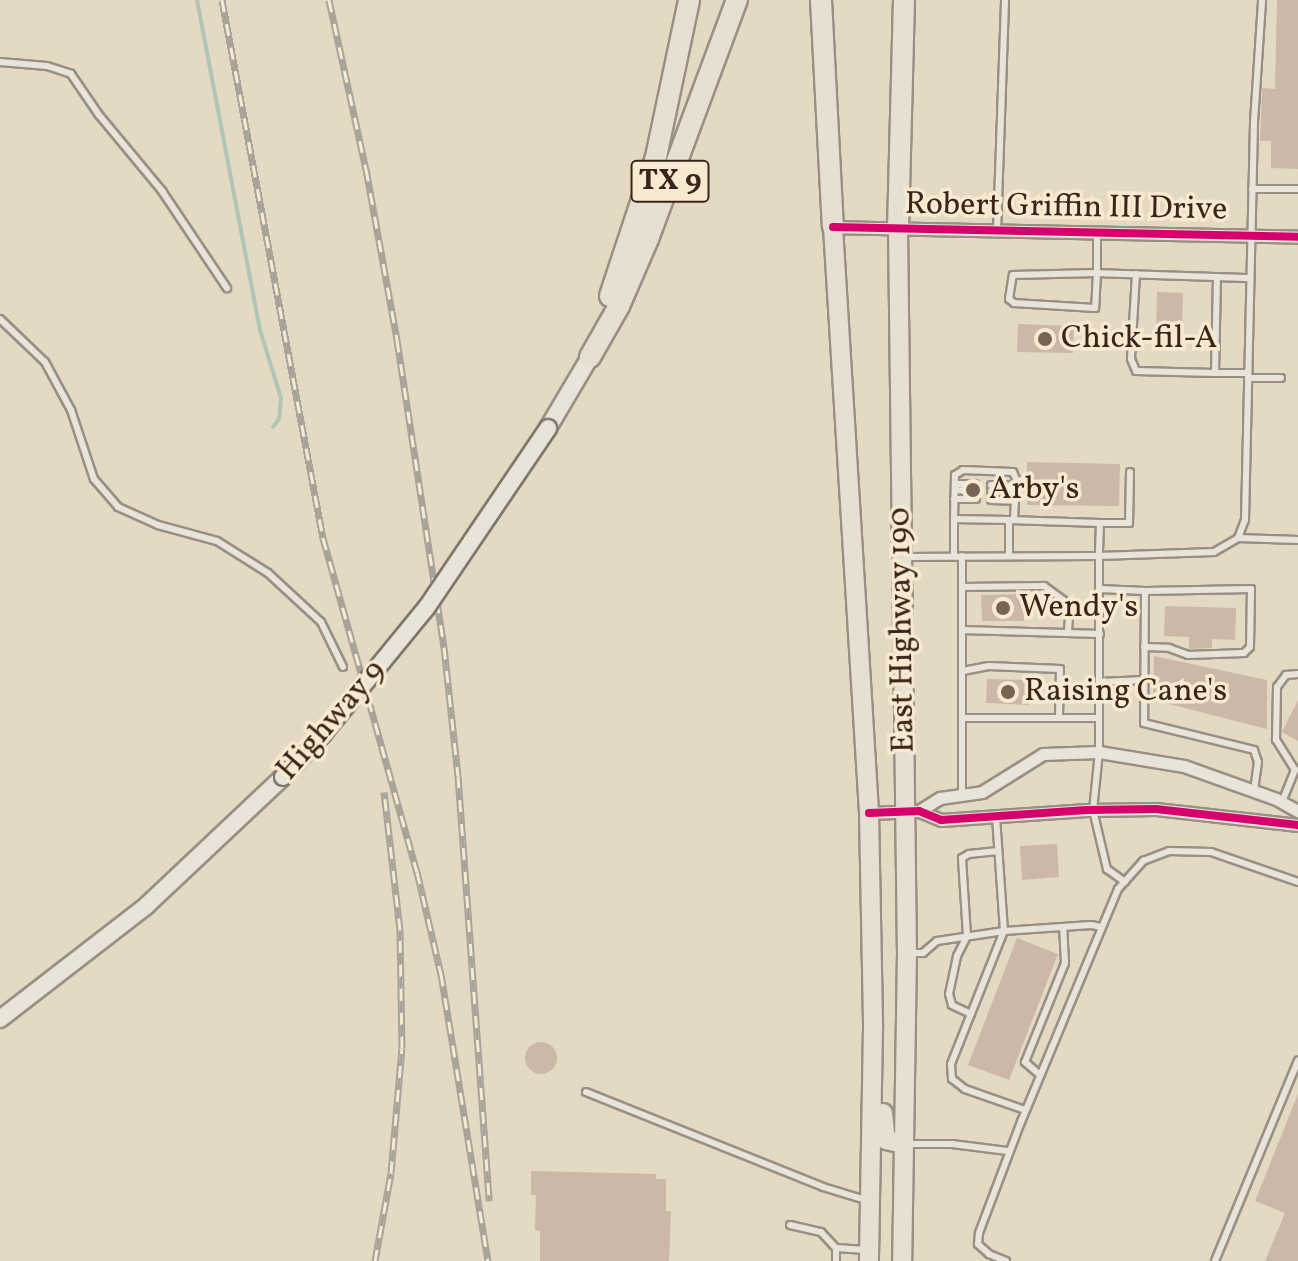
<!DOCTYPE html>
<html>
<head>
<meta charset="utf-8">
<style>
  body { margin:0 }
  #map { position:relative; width:1298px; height:1261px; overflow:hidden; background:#e4dac3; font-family:Vollkorn,serif }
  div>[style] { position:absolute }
  .stream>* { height:4px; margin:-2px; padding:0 2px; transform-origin:2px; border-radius:2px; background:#b1c5b6 }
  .building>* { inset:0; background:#cbb8a9 }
  .round { border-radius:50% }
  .roads { filter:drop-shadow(2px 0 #999083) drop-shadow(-2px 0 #999083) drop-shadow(0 2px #999083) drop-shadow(0 -2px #999083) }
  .service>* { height:6px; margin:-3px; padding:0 3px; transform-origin:3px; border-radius:3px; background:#e9e4d9 }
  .minor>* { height:11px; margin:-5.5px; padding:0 5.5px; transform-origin:5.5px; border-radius:5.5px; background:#e9e4d9 }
  .secondary>* { height:16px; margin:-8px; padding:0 8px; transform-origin:8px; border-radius:8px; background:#e9e4d9 }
  .primary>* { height:18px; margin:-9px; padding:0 9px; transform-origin:9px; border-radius:9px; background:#e6dfd2 }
  .motorway>* { height:20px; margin:-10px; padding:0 10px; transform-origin:10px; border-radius:10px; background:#e6dfd2 }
  .rail>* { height:7px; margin-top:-3.5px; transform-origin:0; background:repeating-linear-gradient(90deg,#f7ead0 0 12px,#a9a49a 0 24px); box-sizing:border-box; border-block:2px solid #a9a49a }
  .bridges { filter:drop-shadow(2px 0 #81786c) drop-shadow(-2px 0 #81786c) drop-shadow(0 2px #81786c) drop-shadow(0 -2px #81786c) }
  .secondary-bridge>* { height:16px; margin:-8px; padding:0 8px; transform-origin:8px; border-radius:8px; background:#e9e4d9 }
  .cycleway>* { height:8px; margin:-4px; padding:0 4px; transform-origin:4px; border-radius:4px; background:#d6006c }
  .dots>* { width:22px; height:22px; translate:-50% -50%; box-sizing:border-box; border:4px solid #f7ead0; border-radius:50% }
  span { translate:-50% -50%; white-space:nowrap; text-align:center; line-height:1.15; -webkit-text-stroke:7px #f7ead0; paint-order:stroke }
  .shield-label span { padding:2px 6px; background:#f7ead0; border:2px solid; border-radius:6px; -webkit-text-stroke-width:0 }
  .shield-label { font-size:30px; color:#3a251a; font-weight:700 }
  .street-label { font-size:32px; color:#3a251a }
  .poi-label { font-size:32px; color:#3a251a }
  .left { translate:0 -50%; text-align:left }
</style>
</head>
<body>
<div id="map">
  <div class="stream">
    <i style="left:197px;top:0;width:336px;rotate:79.2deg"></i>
    <i style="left:260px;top:330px;width:71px;rotate:72.8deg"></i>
    <i style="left:281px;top:398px;width:21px;rotate:95deg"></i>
    <i style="left:279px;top:419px;width:10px;rotate:127deg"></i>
  </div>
  <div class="building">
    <i style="clip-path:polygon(1277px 0,1298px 0,1298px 169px,1271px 168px,1271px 141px,1260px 141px,1262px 88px,1275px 89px)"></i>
    <i style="clip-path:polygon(1157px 292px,1183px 293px,1182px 334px,1156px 334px)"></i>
    <i style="clip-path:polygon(1018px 324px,1074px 326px,1073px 353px,1017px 352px)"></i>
    <i style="clip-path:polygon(1027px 462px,1120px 464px,1119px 506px,1027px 505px)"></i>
    <i style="clip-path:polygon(1024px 594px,1024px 621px,982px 621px,981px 595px)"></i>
    <i style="clip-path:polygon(1165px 606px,1236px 608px,1235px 640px,1212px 639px,1212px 648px,1189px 649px,1189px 637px,1164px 636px)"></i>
    <i style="clip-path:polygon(1154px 656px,1267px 680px,1267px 729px,1153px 700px)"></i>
    <i style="clip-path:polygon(987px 679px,1029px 680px,1029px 705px,986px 703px)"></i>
    <i style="clip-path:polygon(1298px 700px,1298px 741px,1282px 732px)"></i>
    <i style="clip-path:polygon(1057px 844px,1059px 877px,1022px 880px,1020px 846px)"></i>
    <i style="clip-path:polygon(1017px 938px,1058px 954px,1009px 1080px,968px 1065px)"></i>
    <i class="round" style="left:525px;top:1042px;width:32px;height:32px"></i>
    <i style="clip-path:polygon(1298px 1094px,1298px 1261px,1265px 1261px,1285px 1213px,1255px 1201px)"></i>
    <i style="clip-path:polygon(531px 1171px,656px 1174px,656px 1179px,666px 1179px,666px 1211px,671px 1211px,669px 1261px,540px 1261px,540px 1231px,535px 1230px,536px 1195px,531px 1195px)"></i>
  </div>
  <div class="roads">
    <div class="service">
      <i style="left:0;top:62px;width:47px;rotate:4.9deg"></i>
      <i style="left:47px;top:66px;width:25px;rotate:18deg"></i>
      <i style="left:71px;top:74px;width:50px;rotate:55.7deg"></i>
      <i style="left:99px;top:115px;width:99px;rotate:50.3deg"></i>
      <i style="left:162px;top:191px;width:117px;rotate:56.2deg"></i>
      <i style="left:1252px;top:189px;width:46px"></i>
      <i style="left:997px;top:231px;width:231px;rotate:-88deg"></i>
      <i style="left:1097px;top:232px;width:41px;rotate:90deg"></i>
      <i style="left:1097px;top:273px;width:35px;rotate:93deg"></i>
      <i style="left:1095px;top:308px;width:81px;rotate:-176.5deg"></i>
      <i style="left:1014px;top:303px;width:6px;rotate:-141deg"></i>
      <i style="left:1009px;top:299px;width:24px;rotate:-81deg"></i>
      <i style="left:1013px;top:275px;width:84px;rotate:-1.4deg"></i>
      <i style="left:1097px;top:273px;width:153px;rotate:1.9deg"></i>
      <i style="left:1136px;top:274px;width:85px;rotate:93.4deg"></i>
      <i style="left:1131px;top:359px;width:13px;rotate:67deg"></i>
      <i style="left:1136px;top:371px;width:79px;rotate:1.5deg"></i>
      <i style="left:1217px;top:277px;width:96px;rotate:91.2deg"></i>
      <i style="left:1215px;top:373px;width:33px"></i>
      <i style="left:0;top:319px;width:62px;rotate:43.7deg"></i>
      <i style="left:45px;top:362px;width:55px;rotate:61.6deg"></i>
      <i style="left:71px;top:410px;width:73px;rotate:71.6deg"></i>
      <i style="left:94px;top:479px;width:37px;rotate:49deg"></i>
      <i style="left:118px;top:507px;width:44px;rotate:24.2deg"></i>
      <i style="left:158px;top:525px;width:61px;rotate:15.2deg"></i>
      <i style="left:217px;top:541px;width:60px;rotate:32.1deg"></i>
      <i style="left:268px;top:573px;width:72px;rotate:42.8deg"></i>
      <i style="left:321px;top:622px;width:50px;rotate:63.9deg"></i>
      <i style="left:1248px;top:378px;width:33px"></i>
      <i style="left:1130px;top:472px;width:51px;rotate:91.1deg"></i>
      <i style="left:1129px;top:523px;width:29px;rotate:180deg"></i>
      <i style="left:1100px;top:523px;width:33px;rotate:92deg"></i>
      <i style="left:1099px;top:556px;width:115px;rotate:-2deg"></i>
      <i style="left:1214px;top:552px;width:28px;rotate:-30deg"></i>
      <i style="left:1238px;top:538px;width:60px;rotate:1.9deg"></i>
      <i style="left:955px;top:484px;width:20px"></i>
      <i style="left:991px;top:485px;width:25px;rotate:2deg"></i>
      <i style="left:955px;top:490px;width:22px;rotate:3deg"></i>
      <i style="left:991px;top:491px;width:25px;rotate:2deg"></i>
      <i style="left:954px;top:499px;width:22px"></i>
      <i style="left:991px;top:500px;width:24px;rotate:2deg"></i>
      <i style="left:954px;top:519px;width:44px;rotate:-88.7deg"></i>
      <i style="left:955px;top:475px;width:9px;rotate:-32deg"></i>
      <i style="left:963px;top:470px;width:50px;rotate:2.3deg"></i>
      <i style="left:1013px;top:472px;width:8px;rotate:67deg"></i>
      <i style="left:1016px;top:479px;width:41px;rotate:92.8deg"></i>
      <i style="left:1238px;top:538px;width:19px;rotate:-69deg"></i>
      <i style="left:1245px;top:520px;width:398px;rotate:-88.7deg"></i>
      <i style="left:1254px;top:122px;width:122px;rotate:-86.2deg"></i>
      <i style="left:954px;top:556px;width:37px;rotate:-90deg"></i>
      <i style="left:954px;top:519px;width:55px;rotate:1deg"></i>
      <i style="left:1009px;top:556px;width:36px;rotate:-90deg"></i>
      <i style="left:1009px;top:520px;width:91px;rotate:1.9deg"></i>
      <i style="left:905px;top:557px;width:194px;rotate:-0.3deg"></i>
      <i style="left:1099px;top:556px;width:196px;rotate:90deg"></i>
      <i style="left:1099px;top:752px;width:58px;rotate:95.9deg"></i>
      <i style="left:1093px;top:810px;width:61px;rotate:76.7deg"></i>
      <i style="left:1107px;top:869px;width:22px;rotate:36deg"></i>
      <i style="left:962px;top:587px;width:82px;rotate:-0.7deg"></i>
      <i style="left:1044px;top:586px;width:24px;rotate:36deg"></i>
      <i style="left:1063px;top:600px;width:18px;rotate:71deg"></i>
      <i style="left:1069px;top:617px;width:16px;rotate:94deg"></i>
      <i style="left:1100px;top:589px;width:45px;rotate:2.5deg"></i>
      <i style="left:962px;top:630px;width:138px;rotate:1.7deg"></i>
      <i style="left:1144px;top:647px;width:25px;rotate:2deg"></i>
      <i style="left:1169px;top:648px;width:20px;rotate:20deg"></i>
      <i style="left:1188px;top:655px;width:56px;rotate:-2deg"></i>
      <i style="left:1244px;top:653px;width:8px;rotate:-45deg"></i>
      <i style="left:1250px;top:647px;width:58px;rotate:-89deg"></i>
      <i style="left:1251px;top:589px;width:106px;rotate:178.9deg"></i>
      <i style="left:1145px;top:591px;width:132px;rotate:90.4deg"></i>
      <i style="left:1144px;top:723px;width:113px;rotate:13.8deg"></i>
      <i style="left:1254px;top:750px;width:13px;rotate:72deg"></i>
      <i style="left:1258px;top:762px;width:29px;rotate:98deg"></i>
      <i style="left:963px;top:671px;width:26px;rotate:-11deg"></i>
      <i style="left:989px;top:666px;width:71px;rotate:2.4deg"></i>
      <i style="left:1060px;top:669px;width:49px;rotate:91.2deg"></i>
      <i style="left:1100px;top:682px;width:44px;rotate:-2.6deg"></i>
      <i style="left:963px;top:718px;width:136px"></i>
      <i style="left:962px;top:794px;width:238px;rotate:-90deg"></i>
      <i style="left:1282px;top:802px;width:35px;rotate:-68deg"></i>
      <i style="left:1295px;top:770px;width:36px;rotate:-122deg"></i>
      <i style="left:1276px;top:740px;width:53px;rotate:-88.9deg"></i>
      <i style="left:1277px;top:687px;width:15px;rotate:-53deg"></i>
      <i style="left:1286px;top:675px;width:12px;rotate:-5deg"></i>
      <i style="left:908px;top:953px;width:15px"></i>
      <i style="left:923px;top:953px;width:18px;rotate:-41deg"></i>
      <i style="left:937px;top:941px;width:68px;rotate:-8.5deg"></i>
      <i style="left:1004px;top:931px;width:115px;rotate:-94deg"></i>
      <i style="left:971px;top:1014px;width:21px;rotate:-155deg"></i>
      <i style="left:952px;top:1005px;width:11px;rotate:-105deg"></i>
      <i style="left:949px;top:994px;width:39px;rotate:-78deg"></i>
      <i style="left:957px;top:956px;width:22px;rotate:-63deg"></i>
      <i style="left:967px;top:936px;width:78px;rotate:-93.7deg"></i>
      <i style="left:962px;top:858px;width:8px;rotate:-30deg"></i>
      <i style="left:969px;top:854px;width:29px;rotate:-6deg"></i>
      <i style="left:1040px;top:1075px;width:20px;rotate:-139deg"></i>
      <i style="left:1025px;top:1062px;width:107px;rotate:-68deg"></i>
      <i style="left:1065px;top:963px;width:36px;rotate:-93deg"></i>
      <i style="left:586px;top:1092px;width:255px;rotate:21.8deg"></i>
      <i style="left:823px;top:1187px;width:45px;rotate:16.8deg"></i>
      <i style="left:1025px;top:1110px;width:64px;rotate:-160.7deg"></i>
      <i style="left:965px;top:1089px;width:16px;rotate:-142deg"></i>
      <i style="left:952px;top:1079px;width:15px;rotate:-94deg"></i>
      <i style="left:951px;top:1064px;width:143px;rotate:-68.3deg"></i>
      <i style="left:1004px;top:931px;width:87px;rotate:-3.9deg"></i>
      <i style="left:1091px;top:925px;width:10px;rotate:11deg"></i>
      <i style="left:908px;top:1144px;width:44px"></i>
      <i style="left:952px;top:1144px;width:56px;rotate:7.1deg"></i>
      <i style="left:790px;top:1225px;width:32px;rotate:13deg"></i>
      <i style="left:821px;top:1232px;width:22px;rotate:47deg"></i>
      <i style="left:836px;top:1248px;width:30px;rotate:4deg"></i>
      <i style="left:836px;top:1261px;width:13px;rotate:-90deg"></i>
      <i style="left:1006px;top:1261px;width:18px;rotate:-158deg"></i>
      <i style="left:989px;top:1254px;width:15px;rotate:-138deg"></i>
      <i style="left:978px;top:1244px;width:11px;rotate:-85deg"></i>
      <i style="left:979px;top:1233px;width:119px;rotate:-69.3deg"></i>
      <i style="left:1021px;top:1122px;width:252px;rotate:-67.4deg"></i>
      <i style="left:1118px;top:889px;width:38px;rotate:-48deg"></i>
      <i style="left:1143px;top:861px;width:28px;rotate:-21deg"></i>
      <i style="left:1169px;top:851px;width:42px;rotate:1.4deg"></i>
      <i style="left:1211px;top:852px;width:92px;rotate:19deg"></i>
      <i style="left:1215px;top:1261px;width:217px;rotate:-67.5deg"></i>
    </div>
    <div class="minor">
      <i style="left:833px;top:227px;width:465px;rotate:1.2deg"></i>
      <i style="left:919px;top:811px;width:25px;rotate:-32deg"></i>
      <i style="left:940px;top:798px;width:42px;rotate:-8.1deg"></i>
      <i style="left:982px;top:792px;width:72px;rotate:-31.9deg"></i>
      <i style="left:1043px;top:754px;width:56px;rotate:-2deg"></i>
      <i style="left:1099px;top:752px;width:86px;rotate:9.4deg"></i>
      <i style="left:1184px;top:766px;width:98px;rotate:19.7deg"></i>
      <i style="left:1276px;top:799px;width:25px;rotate:29deg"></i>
      <i style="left:869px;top:813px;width:50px;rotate:-2.3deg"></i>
      <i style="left:919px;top:811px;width:24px;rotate:22deg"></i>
      <i style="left:941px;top:820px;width:146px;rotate:-3.9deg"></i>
      <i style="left:1087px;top:810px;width:69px;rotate:-0.8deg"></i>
      <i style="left:1156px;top:809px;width:143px;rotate:6.4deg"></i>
    </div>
    <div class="secondary">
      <i style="left:548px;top:428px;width:82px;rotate:-59.4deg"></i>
      <i style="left:0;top:1019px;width:185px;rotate:-37.7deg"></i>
      <i style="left:146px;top:906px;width:188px;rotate:-43.3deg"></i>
    </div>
    <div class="primary">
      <i style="left:833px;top:227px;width:587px;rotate:86.48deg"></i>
      <i style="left:869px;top:813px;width:215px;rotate:88.9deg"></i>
      <i style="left:873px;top:1028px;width:233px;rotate:91deg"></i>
      <i style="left:898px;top:229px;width:724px;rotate:89.29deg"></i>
      <i style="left:907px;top:953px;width:308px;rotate:90.9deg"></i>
      <i style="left:883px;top:1113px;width:27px;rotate:84deg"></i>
      <i style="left:886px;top:1140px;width:18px;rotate:13deg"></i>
    </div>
    <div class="motorway">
      <i style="left:821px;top:0;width:227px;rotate:87deg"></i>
      <i style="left:898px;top:229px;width:229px;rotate:-88.5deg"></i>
      <i style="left:610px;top:296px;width:146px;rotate:-71.7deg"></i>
      <i style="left:656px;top:157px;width:160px;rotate:-78.1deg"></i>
      <i style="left:590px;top:357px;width:59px;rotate:-60.4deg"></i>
      <i style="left:619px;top:306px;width:73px;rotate:-66.6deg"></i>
      <i style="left:648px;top:239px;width:255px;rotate:-69.6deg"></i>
    </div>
  </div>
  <div class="rail">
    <i style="left:222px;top:0;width:547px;rotate:79.37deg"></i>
    <i style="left:323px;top:538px;width:347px;rotate:74.3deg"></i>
    <i style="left:417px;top:872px;width:105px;rotate:76.8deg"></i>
    <i style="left:441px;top:974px;width:291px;rotate:80.7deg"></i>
    <i style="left:329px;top:0;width:173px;rotate:77.7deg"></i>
    <i style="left:366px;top:169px;width:174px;rotate:79.7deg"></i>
    <i style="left:397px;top:340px;width:311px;rotate:81.3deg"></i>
    <i style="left:444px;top:647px;width:130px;rotate:83.8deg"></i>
    <i style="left:458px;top:776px;width:426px;rotate:85.8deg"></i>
    <i style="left:375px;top:1261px;width:89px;rotate:-79.7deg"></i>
    <i style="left:391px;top:1173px;width:125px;rotate:-85deg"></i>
    <i style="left:402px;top:1048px;width:118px;rotate:-91deg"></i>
    <i style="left:400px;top:930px;width:139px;rotate:-96.6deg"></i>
  </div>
  <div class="bridges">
    <div class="secondary-bridge">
      <i style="left:283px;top:777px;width:59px;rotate:-47.1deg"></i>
      <i style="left:323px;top:734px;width:164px;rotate:-50.7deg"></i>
      <i style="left:427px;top:607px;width:216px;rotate:-55.9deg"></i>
    </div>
  </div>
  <div class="cycleway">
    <i style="left:833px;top:227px;width:465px;rotate:1.2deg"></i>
    <i style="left:869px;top:813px;width:50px;rotate:-2.3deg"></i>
    <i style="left:919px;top:811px;width:24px;rotate:22deg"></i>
    <i style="left:941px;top:820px;width:146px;rotate:-3.9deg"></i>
    <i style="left:1087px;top:810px;width:69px;rotate:-0.8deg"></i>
    <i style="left:1156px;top:809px;width:143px;rotate:6.4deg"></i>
  </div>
  <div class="dots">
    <i style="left:1045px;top:339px;background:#766455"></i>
    <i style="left:973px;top:490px;background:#766455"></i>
    <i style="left:1003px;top:608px;background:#766455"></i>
    <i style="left:1008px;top:692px;background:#766455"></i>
  </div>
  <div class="shield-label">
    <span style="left:670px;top:181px">TX 9</span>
  </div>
  <div class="street-label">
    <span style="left:1066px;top:208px;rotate:1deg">Robert Griffin III Drive</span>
    <span style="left:903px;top:630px;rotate:-91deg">East Highway 190</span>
    <span style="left:332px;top:721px;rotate:-49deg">Highway 9</span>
  </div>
  <div class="poi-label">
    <span class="left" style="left:1061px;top:339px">Chick-fil-A</span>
    <span class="left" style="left:989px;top:490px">Arby's</span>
    <span class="left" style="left:1019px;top:608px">Wendy's</span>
    <span class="left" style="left:1024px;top:692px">Raising Cane's</span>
  </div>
</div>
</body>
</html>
